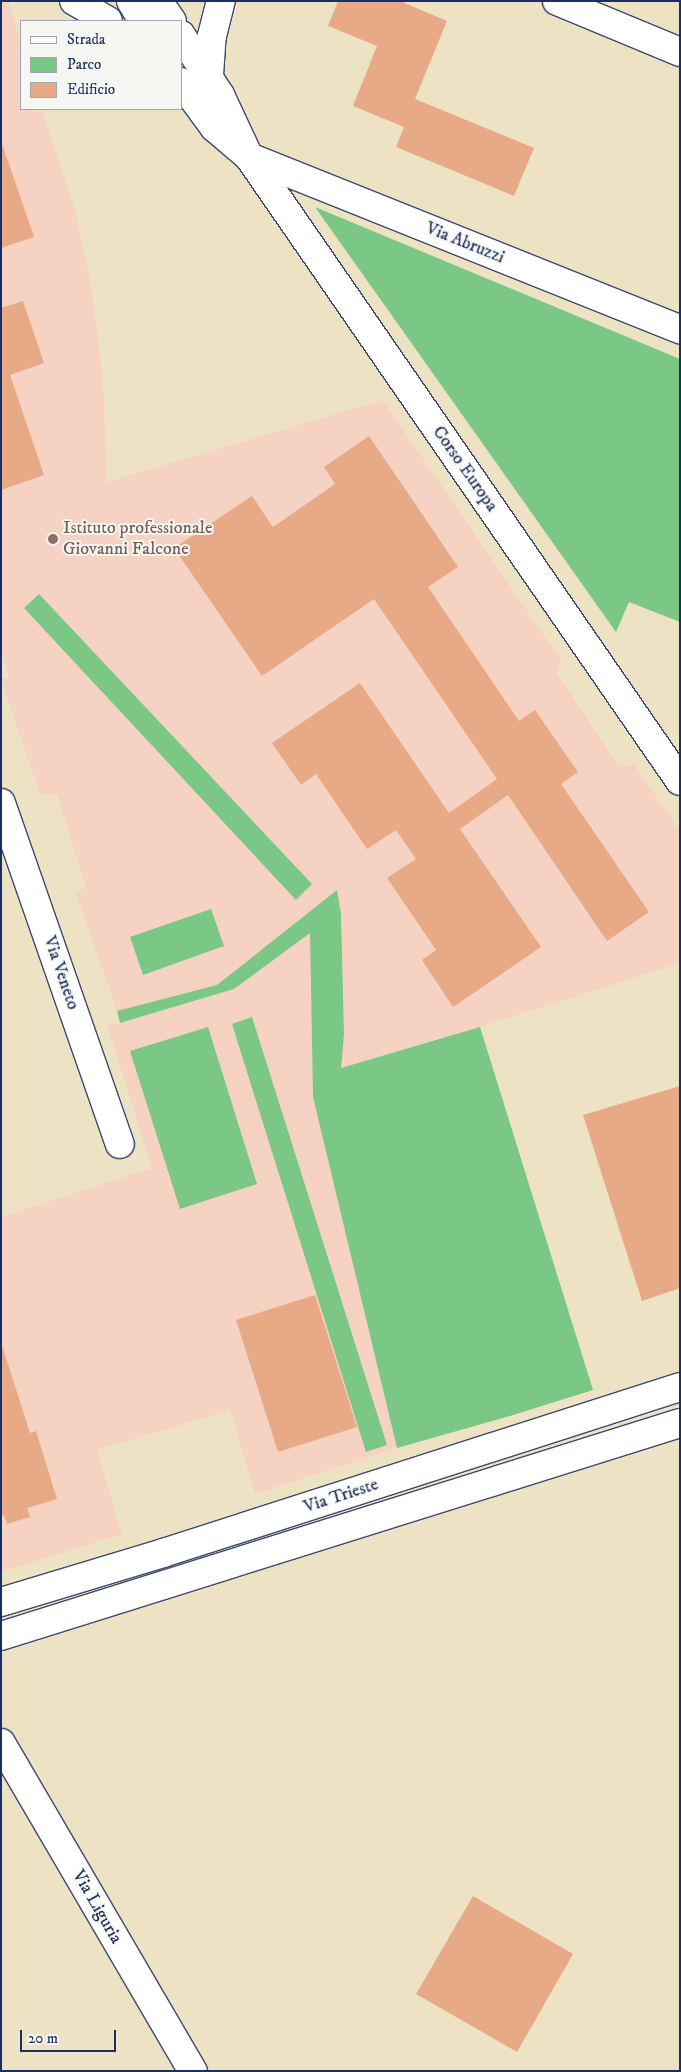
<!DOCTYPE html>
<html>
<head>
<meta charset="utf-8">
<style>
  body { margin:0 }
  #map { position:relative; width:681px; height:2072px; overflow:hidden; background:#eee2c4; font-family:"IM FELL DW Pica",serif }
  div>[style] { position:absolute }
  .built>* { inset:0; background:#f6d2c3 }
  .green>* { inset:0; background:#7ac786 }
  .building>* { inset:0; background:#e8aa86 }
  .roads { filter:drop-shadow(1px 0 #3b4a6d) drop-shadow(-1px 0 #3b4a6d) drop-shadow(0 1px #3b4a6d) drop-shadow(0 -1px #3b4a6d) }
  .minor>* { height:28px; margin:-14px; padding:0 14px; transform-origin:14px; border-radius:14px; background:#fff }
  .dots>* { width:14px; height:14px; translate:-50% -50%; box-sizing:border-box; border:2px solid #f6f6f2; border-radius:50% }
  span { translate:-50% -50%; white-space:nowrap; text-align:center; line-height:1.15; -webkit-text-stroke:4px #f6f6f2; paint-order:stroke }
  .street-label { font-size:18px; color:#1b2f5e }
  .education-label { font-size:18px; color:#785e54 }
  .left { translate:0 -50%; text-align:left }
  .frame { position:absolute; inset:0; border:2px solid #1b2f5e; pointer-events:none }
  .legend { position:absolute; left:20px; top:20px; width:162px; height:90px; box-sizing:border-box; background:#f6f6f2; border:1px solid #9ea6b7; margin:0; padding:6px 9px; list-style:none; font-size:15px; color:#1b2f5e }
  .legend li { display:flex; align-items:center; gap:10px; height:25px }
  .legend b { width:25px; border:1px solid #9ea6b7 }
  .scale { position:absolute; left:20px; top:2030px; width:96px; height:22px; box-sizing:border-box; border:2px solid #1b2f5e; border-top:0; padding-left:6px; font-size:15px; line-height:18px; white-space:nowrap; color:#1b2f5e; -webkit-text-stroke:4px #f6f6f2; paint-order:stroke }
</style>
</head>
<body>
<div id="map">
  <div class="built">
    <i style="clip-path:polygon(1px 1px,8px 1px,21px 44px,21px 109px,42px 109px,76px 214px,91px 285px,103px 380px,107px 482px,383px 400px,562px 662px,557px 673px,619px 767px,634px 764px,680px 831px,680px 963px,480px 1027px,340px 1068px,344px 1034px,341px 914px,337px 890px,217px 985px,117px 1011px,76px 893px,86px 887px,57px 795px,40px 794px,1px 679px,9px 677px,1px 653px)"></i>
    <i style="clip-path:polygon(310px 932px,313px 1097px,397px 1448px,255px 1494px,230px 1410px,97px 1450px,122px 1534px,1px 1572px,1px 1217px,152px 1168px,107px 1025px,120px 1023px,234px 989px)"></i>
  </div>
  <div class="green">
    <i style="clip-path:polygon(315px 207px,680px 359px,680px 622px,629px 602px,616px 632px)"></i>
    <i style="clip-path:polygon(39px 594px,312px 884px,296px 900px,24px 608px)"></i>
    <i style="clip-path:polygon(337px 890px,341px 914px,344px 1034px,341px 1068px,480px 1027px,593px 1390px,510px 1416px,397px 1448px,313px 1097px,310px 933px,234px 989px,120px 1023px,117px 1011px,217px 985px)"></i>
    <i style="clip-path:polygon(211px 909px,224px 946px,143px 975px,130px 937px)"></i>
    <i style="clip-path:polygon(252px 1017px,387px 1445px,366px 1452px,232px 1024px)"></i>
    <i style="clip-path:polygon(208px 1027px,257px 1184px,180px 1209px,130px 1051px)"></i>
  </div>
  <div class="building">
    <i style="clip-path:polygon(338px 1px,400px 1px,447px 21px,415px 99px,534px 148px,514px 196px,396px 147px,404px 127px,353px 106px,377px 46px,328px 26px)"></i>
    <i style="clip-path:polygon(1px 141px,34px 237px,1px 248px)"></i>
    <i style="clip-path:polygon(23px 301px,44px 363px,10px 375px,44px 475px,1px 490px,1px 308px)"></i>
    <i style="clip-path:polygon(369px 436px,458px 567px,428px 587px,519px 721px,535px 710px,578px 772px,561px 784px,649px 912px,607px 941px,508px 795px,460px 829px,541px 947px,453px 1007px,422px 960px,436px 950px,387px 878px,416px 859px,396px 830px,367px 849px,316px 774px,301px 785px,272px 743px,360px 683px,449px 813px,497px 779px,374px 599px,262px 676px,174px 548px,252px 496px,273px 527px,335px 484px,324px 467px)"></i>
    <i style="clip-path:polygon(680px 1086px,680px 1288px,642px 1301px,583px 1115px)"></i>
    <i style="clip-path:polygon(315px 1295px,357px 1427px,278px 1452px,236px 1320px)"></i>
    <i style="clip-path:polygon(1px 1342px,30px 1433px,36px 1431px,57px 1499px,27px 1508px,30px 1517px,7px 1524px,4px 1515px,1px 1516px)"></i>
    <i style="clip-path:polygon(473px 1896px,573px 1954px,517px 2052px,416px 1994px)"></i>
  </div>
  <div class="roads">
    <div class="minor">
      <i style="left:74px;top:1px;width:39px;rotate:30deg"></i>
      <i style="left:131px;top:1px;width:23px;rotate:59deg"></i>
      <i style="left:158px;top:1px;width:24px;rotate:55deg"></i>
      <i style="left:557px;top:1px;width:133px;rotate:22.5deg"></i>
      <i style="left:181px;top:35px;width:72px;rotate:57deg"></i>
      <i style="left:220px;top:95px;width:68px;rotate:64.9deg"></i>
      <i style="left:249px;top:157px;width:758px;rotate:55.37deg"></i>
      <i style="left:209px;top:75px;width:39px;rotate:-86deg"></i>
      <i style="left:212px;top:36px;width:36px;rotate:-76deg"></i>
      <i style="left:181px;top:82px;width:56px;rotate:53.7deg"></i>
      <i style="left:214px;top:127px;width:46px;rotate:40.6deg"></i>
      <i style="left:249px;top:157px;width:464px;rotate:21.8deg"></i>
      <i style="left:1px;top:803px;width:361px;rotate:70.8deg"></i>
      <i style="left:1px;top:1602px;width:169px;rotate:-16.8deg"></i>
      <i style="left:163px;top:1553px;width:543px;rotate:-17.8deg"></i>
      <i style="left:1px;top:1636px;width:712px;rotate:-17.42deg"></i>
      <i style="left:1px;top:1743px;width:380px;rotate:59.7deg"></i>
    </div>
  </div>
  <div class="dots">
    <i style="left:53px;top:539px;background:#8d6e63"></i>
  </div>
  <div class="street-label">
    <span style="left:465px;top:243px;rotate:22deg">Via Abruzzi</span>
    <span style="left:465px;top:469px;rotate:55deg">Corso Europa</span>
    <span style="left:61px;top:973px;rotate:71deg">Via Veneto</span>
    <span style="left:341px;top:1496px;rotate:-18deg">Via Trieste</span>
    <span style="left:97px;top:1907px;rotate:60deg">Via Liguria</span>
  </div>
  <div class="education-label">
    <span class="left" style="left:63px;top:539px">Istituto professionale<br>Giovanni Falcone</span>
  </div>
  <div class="frame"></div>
  <ul class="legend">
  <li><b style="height:6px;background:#fff"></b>Strada</li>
  <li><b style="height:14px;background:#7ac786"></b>Parco</li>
  <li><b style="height:14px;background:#e8aa86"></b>Edificio</li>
  </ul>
  <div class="scale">20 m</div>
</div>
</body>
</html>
